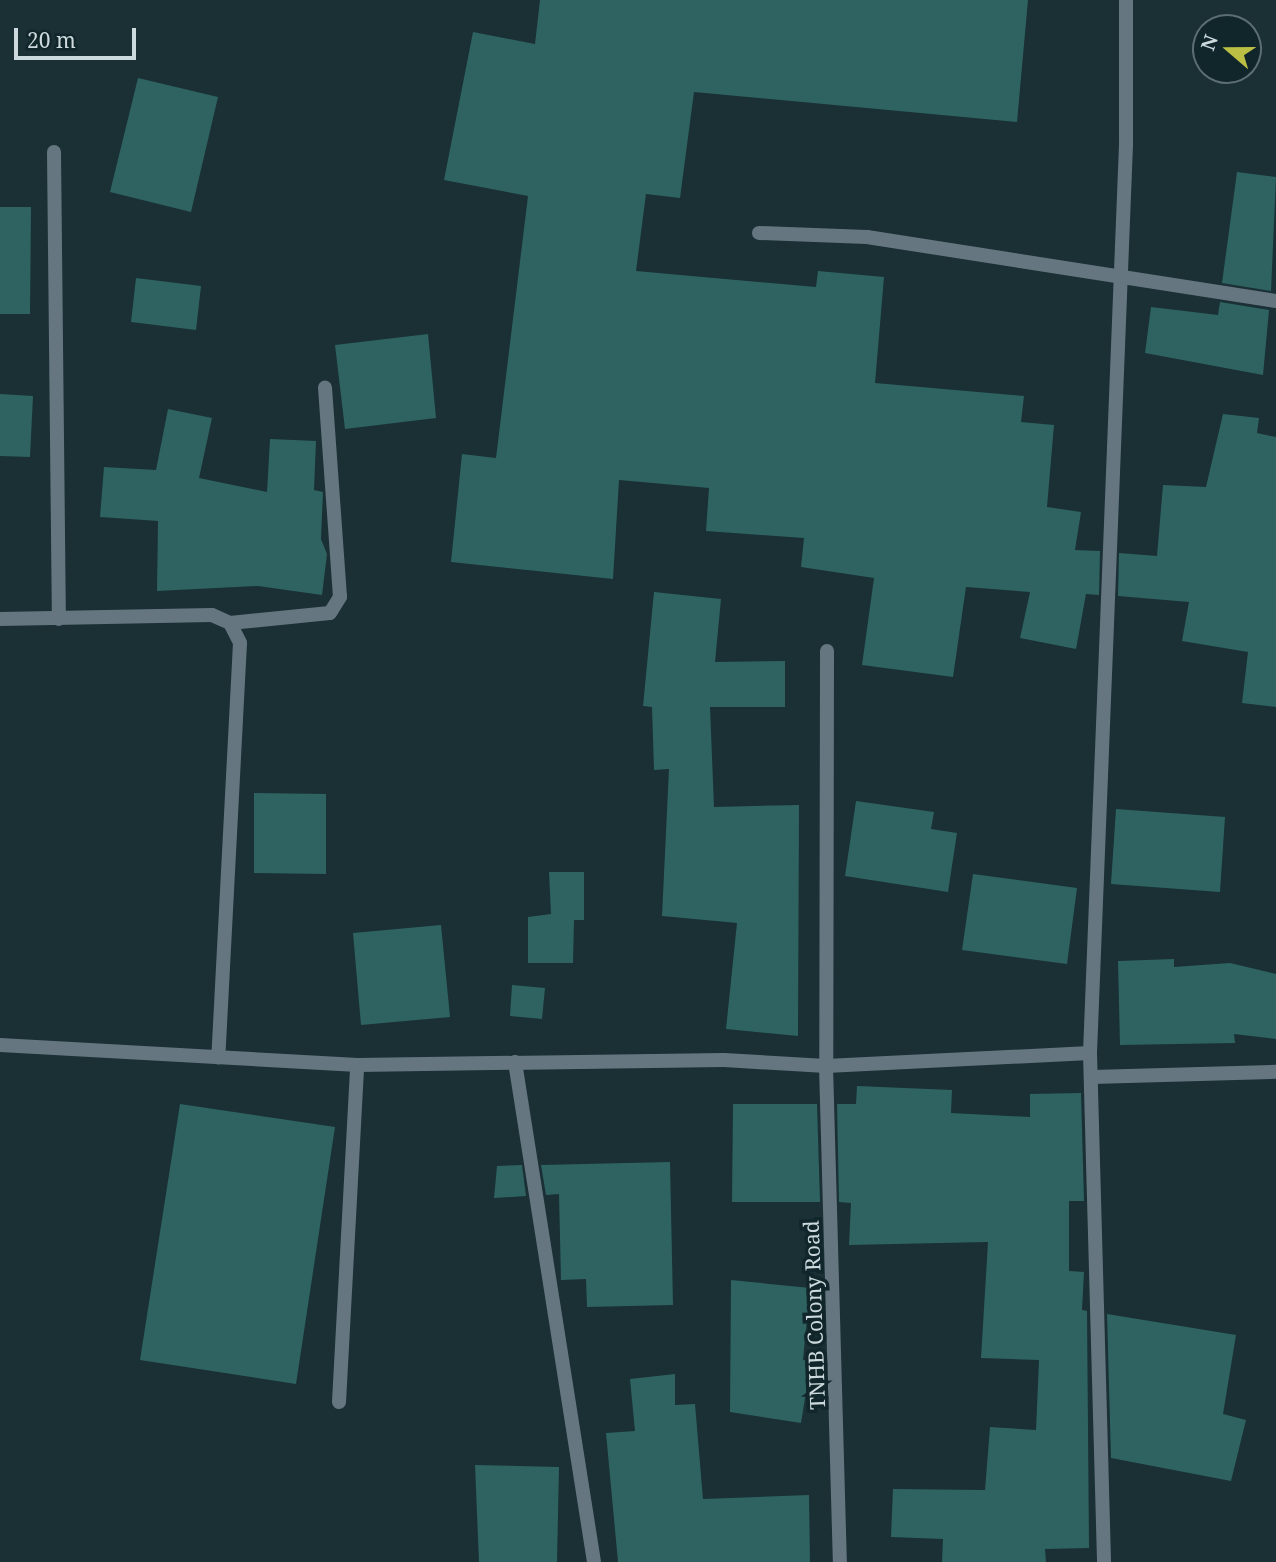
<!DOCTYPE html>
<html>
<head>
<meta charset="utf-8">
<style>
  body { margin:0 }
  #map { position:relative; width:1276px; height:1562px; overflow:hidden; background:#1a3035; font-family:"Noto Serif",serif }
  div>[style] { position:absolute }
  .building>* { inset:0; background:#2e6362 }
  .street>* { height:14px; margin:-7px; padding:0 7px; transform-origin:7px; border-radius:7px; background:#667681 }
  span { translate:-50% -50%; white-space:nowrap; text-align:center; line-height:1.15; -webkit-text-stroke:7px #10262b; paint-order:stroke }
  .street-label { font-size:21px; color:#cddadd }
  .north { position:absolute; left:1192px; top:14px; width:70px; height:70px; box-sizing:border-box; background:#10262b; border:2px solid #5c6e72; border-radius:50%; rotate:290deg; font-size:19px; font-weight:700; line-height:28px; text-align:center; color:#cddadd }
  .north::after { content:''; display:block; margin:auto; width:24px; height:32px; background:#bbc044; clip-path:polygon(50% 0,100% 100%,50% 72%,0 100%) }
  .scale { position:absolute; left:14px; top:28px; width:122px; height:32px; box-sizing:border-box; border:4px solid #cddadd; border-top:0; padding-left:9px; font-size:21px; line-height:24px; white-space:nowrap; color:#cddadd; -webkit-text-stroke:5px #10262b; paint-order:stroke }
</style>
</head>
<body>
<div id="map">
  <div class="building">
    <i style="clip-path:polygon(540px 0,1028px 0,1017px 122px,694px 92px,680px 198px,646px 194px,636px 271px,816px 287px,818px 271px,884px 277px,875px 383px,1024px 396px,1021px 422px,1054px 425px,1047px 507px,1081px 512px,1075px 550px,1100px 551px,1099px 595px,1086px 594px,1076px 649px,1020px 638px,1030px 592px,966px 587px,953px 677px,862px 665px,874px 578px,801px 567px,804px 538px,706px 531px,709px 488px,619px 480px,613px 579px,451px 562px,462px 454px,496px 458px,528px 196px,444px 180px,473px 32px,535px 44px)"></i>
    <i style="clip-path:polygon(138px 78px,218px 97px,191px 212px,110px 192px)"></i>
    <i style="clip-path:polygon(1237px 172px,1276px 177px,1271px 291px,1222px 283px)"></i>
    <i style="clip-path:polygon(0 207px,31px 207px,30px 314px,0 314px)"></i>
    <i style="clip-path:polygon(136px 278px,201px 286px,196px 330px,131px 322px)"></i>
    <i style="clip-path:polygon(1220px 302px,1269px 310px,1263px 375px,1145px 353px,1151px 307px,1218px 315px)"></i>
    <i style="clip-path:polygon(428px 334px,436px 418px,345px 429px,335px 345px)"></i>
    <i style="clip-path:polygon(0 394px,33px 396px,30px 457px,0 456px)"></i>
    <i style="clip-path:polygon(168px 409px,212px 418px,199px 478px,267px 492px,270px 439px,316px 441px,314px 490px,323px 492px,321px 539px,327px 554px,322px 595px,258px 586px,157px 591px,158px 521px,100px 517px,104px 467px,156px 470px)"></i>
    <i style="clip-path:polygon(1223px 414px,1259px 418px,1257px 433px,1276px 437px,1276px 707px,1242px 703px,1248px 652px,1182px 641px,1189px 602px,1118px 596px,1119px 553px,1157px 556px,1163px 485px,1206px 487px)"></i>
    <i style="clip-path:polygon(654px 592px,721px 599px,715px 662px,785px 661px,785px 707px,710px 707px,714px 807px,799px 805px,798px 1036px,726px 1029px,737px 923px,662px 916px,669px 769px,654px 770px,652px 707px,643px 706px)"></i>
    <i style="clip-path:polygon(254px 793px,326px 794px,326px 874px,254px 873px)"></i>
    <i style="clip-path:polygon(856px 801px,934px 812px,931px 829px,957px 833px,948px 892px,845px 876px)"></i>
    <i style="clip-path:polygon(1116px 809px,1225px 817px,1220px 892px,1111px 884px)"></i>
    <i style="clip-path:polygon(549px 872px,584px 872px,584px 920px,574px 920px,573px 963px,528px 963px,528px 917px,551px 914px)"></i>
    <i style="clip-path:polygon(973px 874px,1077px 888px,1067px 964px,962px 950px)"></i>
    <i style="clip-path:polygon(441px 925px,450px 1017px,361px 1025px,353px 933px)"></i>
    <i style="clip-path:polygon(1174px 959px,1174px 967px,1230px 963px,1276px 974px,1276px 1039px,1234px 1034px,1235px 1043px,1120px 1045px,1118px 961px)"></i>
    <i style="clip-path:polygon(512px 985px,545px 988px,542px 1019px,510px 1016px)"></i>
    <i style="clip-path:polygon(857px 1086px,952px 1090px,951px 1113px,1030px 1117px,1030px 1094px,1081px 1093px,1084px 1201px,1069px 1201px,1069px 1271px,1084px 1272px,1082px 1310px,1087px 1311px,1089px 1548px,1045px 1549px,1046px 1562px,942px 1562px,943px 1539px,891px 1537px,893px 1489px,985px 1490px,990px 1427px,1036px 1430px,1039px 1360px,981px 1358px,988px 1242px,849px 1245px,851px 1203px,839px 1202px,837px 1104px,856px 1104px)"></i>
    <i style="clip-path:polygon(180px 1104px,335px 1127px,296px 1384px,140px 1360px)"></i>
    <i style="clip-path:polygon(733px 1104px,817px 1104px,820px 1202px,732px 1202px)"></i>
    <i style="clip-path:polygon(670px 1162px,673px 1305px,587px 1307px,586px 1279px,561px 1280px,559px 1194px,546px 1195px,541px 1165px)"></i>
    <i style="clip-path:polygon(522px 1165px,526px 1196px,494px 1198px,497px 1166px)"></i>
    <i style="clip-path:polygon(731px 1280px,810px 1288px,803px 1360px,811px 1361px,801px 1423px,730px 1412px)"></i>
    <i style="clip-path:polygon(1107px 1314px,1236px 1335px,1223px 1414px,1246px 1420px,1231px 1481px,1111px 1458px)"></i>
    <i style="clip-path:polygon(675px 1374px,675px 1405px,695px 1404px,703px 1499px,809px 1495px,810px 1562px,618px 1562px,606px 1433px,635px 1431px,630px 1379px)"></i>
    <i style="clip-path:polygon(475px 1465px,559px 1467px,557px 1562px,479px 1562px)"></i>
  </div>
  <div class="street">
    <i style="left:54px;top:152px;width:467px;rotate:89.4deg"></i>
    <i style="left:759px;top:233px;width:108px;rotate:2.1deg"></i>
    <i style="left:867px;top:237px;width:414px;rotate:8.9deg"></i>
    <i style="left:0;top:619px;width:212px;rotate:-1.1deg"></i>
    <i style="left:212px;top:615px;width:20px;rotate:24deg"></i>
    <i style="left:230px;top:623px;width:22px;rotate:63deg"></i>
    <i style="left:240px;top:643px;width:415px;rotate:93deg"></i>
    <i style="left:230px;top:623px;width:100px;rotate:-5.7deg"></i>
    <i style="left:330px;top:613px;width:19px;rotate:-58deg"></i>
    <i style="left:340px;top:597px;width:210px;rotate:-94.1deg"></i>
    <i style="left:827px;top:651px;width:415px;rotate:90.1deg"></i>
    <i style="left:826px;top:1066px;width:496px;rotate:88.4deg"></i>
    <i style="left:0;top:1045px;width:358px;rotate:3.2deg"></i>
    <i style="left:357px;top:1065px;width:367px;rotate:-0.8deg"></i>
    <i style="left:724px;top:1060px;width:102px;rotate:3.4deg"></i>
    <i style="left:826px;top:1066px;width:264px;rotate:-2.8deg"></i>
    <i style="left:1090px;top:1053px;width:911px;rotate:-87.73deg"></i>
    <i style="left:1126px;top:143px;width:143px;rotate:-90deg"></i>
    <i style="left:1090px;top:1053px;width:509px;rotate:88.42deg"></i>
    <i style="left:515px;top:1062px;width:506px;rotate:81.02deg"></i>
    <i style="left:1092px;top:1077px;width:184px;rotate:-1.6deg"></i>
    <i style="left:339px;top:1402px;width:337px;rotate:-86.9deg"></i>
  </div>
  <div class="street-label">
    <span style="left:814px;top:1315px;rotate:-92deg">TNHB Colony Road</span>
  </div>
  <div class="north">N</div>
  <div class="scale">20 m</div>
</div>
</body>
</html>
